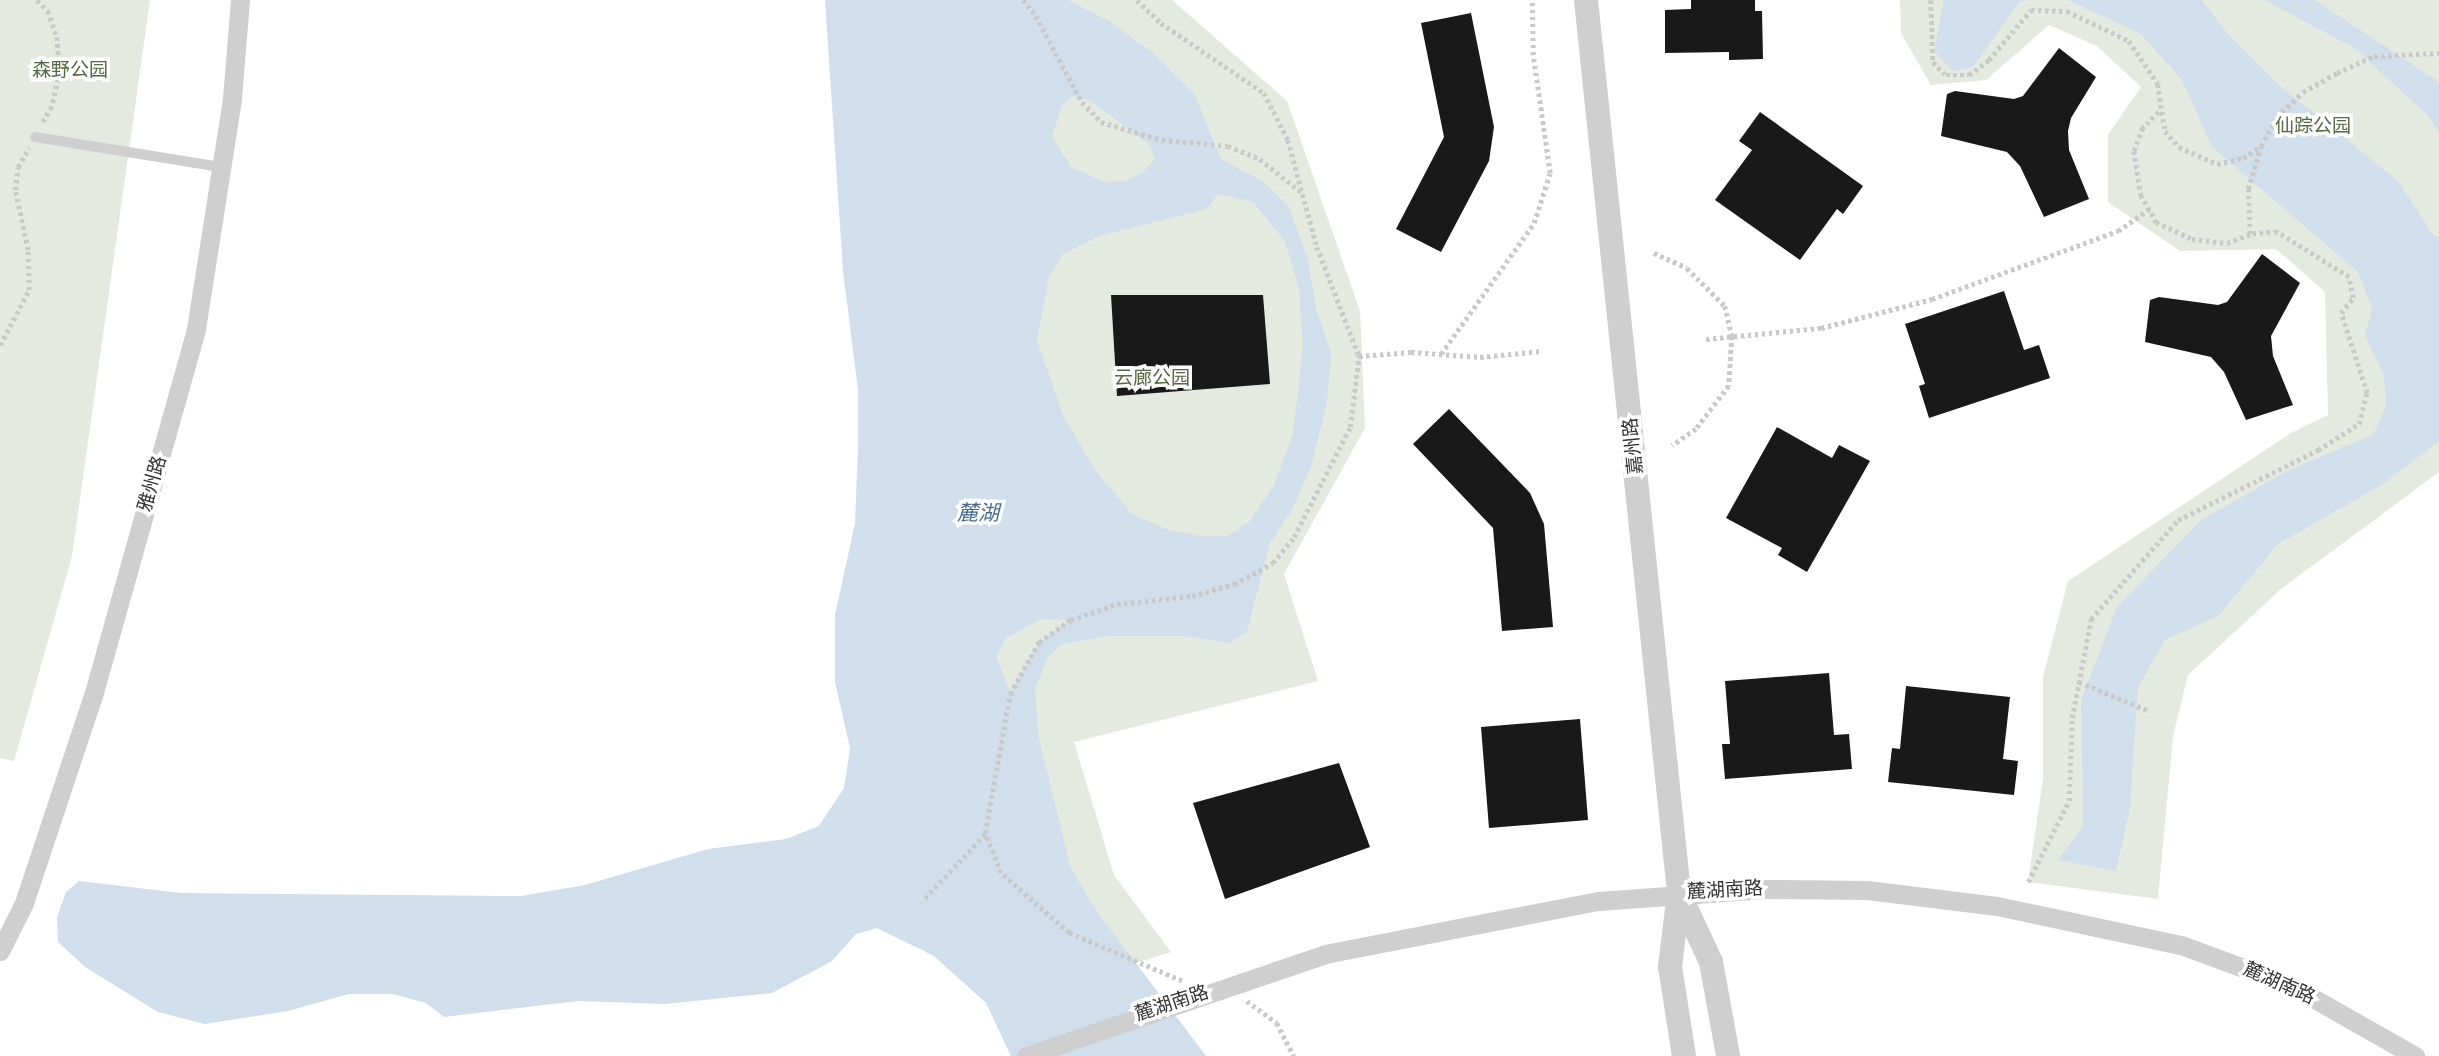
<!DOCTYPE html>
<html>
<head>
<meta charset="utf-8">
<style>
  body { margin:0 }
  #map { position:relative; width:2439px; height:1056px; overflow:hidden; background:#fff; font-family:"Nunito Sans","Noto Sans SC",sans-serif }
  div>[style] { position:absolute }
  .green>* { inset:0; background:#e4eadf }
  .water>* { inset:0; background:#d1deeb }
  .building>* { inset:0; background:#191919 }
  .path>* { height:4.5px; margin-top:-2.25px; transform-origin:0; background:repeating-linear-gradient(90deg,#c9c9c9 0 3.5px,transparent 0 7px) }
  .service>* { height:10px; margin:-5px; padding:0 5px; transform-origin:5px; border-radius:5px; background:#cfcfcf }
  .minor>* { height:19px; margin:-9.5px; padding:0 9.5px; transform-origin:9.5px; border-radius:9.5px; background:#cfcfcf }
  .tertiary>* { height:24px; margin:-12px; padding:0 12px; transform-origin:12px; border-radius:12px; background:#cfcfcf }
  .minor-bridge>* { height:19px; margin:-9.5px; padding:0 9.5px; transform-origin:9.5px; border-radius:9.5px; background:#cfcfcf }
  span { translate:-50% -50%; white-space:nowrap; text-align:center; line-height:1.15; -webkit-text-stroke:7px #fff; paint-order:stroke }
  .park-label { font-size:19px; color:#526b43 }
  .street-label { font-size:19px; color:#323232 }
  .water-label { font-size:21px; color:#476c8e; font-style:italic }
</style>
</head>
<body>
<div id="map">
  <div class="green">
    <i style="clip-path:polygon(0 0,150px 0,72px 556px,14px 761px,0 758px)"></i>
    <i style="clip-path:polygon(928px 0,1172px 0,1287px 101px,1360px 311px,1365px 428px,1284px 574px,1318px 681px,1074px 742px,1114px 875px,1171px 952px,1033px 996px,954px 913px)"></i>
    <i style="clip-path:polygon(1900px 0,2439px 0,2439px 472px,2281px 589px,2188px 675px,2173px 736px,2158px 899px,2028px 882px,2043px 779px,2043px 677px,2068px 581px,2291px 433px,2328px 415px,2325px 292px,2276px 249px,2180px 251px,2108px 202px,2108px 135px,2141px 87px,2097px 46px,2049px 25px,1986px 80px,1931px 85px,1901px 33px)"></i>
  </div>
  <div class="water">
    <i style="clip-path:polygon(evenodd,825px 0,1068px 0,1109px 21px,1152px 52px,1194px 93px,1221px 159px,1262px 181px,1288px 205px,1308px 260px,1316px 308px,1331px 353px,1327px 403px,1311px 466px,1292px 510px,1270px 543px,1247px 631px,1230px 643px,1183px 636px,1111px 636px,1062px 644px,1047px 658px,1035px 690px,1039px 739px,1071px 869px,1096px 910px,1206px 1056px,1011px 1056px,986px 1003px,934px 956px,877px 928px,856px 934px,832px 961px,772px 993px,665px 1004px,578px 1001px,444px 1017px,426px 1003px,393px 994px,349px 994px,288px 1011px,205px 1024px,158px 1012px,85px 967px,58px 942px,57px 917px,66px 892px,79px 881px,181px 893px,521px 896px,585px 885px,708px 849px,786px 839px,819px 826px,844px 788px,850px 748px,835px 682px,835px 615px,855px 523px,858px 446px,858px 390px,843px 271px,825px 0,1072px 96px,1089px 100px,1149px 144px,1155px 159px,1143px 172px,1126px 181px,1104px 182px,1071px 167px,1052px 137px,1062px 105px,1072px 96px,825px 0,1218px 194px,1253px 202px,1285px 241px,1299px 288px,1303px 347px,1293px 434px,1273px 487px,1249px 522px,1228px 536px,1200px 536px,1171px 531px,1132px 514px,1095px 470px,1063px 415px,1037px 340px,1049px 276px,1063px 254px,1099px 236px,1207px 209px,1218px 194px,825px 0,1041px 619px,1070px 620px,1039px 642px,1010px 693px,996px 656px,1006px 638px,1041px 619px)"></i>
    <i style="clip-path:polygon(1944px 0,2032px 0,2020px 1px,1973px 67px,1953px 71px,1934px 51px)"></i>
    <i style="clip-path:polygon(2068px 0,2202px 0,2227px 33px,2280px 86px,2398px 181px,2434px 236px,2439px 237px,2439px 441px,2381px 485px,2278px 544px,2219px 615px,2165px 640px,2138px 687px,2130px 808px,2116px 871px,2058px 860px,2083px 826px,2081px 700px,2117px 607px,2200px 521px,2287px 471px,2373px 435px,2386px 406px,2384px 376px,2365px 336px,2372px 308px,2358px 272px,2212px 147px,2182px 80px,2141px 34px)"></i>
    <i style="clip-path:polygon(2265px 0,2315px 0,2439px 82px,2439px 134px,2429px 117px,2356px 49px)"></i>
  </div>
  <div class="building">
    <i style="clip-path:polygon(1691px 0,1755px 0,1755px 11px,1762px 11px,1763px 59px,1729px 60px,1729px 52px,1665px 53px,1665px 10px,1691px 9px)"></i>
    <i style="clip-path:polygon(1471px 13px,1494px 127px,1489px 161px,1441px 252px,1396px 229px,1444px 137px,1421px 23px)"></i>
    <i style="clip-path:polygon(2059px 48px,2096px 77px,2071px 118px,2068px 131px,2069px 150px,2089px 199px,2044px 217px,2020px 166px,2007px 152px,1941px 136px,1947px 94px,1955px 91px,2014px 99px,2023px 96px)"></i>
    <i style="clip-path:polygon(1760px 112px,1863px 186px,1843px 214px,1837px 209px,1800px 260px,1715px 200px,1752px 150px,1739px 141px)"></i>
    <i style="clip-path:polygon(2262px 254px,2300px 283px,2271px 336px,2273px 356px,2293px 405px,2246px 420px,2224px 372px,2211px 357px,2145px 342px,2150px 300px,2159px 297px,2218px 305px,2227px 302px)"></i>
    <i style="clip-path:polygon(2004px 291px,2024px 350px,2039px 345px,2050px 378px,1929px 418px,1919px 386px,1925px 384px,1905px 324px)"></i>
    <i style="clip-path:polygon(1111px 295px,1263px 295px,1270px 384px,1117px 396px)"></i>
    <i style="clip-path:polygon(1449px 409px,1530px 493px,1544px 524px,1553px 627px,1502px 631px,1493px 528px,1413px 444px)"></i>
    <i style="clip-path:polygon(1777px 427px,1832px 458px,1839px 445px,1870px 461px,1807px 572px,1778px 555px,1782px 548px,1726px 518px)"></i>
    <i style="clip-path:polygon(1829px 673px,1834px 735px,1849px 734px,1852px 769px,1725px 779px,1722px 744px,1730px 744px,1725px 681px)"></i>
    <i style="clip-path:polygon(1906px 686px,2010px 697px,2003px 759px,2018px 761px,2014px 795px,1888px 782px,1892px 748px,1900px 749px)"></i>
    <i style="clip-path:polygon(1580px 719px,1588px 820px,1489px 828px,1481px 727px)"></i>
    <i style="clip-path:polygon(1339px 763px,1370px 847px,1225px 899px,1193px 803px)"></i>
  </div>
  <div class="path">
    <i style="left:37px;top:0;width:16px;rotate:45deg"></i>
    <i style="left:48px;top:11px;width:28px;rotate:71deg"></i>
    <i style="left:57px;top:37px;width:35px;rotate:85deg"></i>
    <i style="left:60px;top:72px;width:36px;rotate:103deg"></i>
    <i style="left:52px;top:107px;width:21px;rotate:121deg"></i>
    <i style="left:1023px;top:0;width:21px;rotate:51deg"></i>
    <i style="left:1036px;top:16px;width:98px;rotate:61.9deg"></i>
    <i style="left:1082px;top:102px;width:28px;rotate:46deg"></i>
    <i style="left:1101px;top:122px;width:64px;rotate:16.4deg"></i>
    <i style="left:1162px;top:140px;width:66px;rotate:5.2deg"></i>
    <i style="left:1228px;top:146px;width:35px;rotate:22deg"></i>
    <i style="left:1260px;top:159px;width:53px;rotate:38.8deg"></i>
    <i style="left:1137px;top:0;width:33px;rotate:44deg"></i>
    <i style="left:1161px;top:23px;width:125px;rotate:34.2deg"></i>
    <i style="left:1264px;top:93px;width:53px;rotate:62.9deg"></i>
    <i style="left:1288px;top:140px;width:111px;rotate:74.8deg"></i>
    <i style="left:1317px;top:247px;width:117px;rotate:68.9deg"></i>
    <i style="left:1359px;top:356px;width:52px;rotate:-4.4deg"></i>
    <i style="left:1411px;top:352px;width:69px;rotate:4.1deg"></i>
    <i style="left:1480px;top:357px;width:61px;rotate:-5.6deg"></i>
    <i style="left:1931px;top:0;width:62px;rotate:88.2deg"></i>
    <i style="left:1933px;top:62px;width:18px;rotate:45deg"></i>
    <i style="left:1946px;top:75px;width:23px"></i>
    <i style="left:1969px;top:75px;width:25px;rotate:-37deg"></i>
    <i style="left:1989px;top:60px;width:65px;rotate:-50deg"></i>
    <i style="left:2031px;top:10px;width:36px;rotate:2deg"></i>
    <i style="left:2067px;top:11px;width:69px;rotate:25.8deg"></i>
    <i style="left:2129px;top:41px;width:52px;rotate:56deg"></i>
    <i style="left:2158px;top:84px;width:48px;rotate:81.5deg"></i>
    <i style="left:2165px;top:131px;width:21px;rotate:49deg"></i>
    <i style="left:2179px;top:147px;width:42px;rotate:24.1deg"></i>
    <i style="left:2217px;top:164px;width:27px;rotate:-13deg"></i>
    <i style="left:2243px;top:158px;width:22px;rotate:-34deg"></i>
    <i style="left:2261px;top:146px;width:33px;rotate:-61deg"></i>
    <i style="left:2277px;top:117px;width:36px;rotate:-44deg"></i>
    <i style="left:2303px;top:92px;width:39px;rotate:-29deg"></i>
    <i style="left:2337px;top:73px;width:41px;rotate:-24.7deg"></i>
    <i style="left:2374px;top:56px;width:65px;rotate:-2.6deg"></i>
    <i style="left:2159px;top:112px;width:23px;rotate:135deg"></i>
    <i style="left:2143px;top:128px;width:25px;rotate:111deg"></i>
    <i style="left:2134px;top:151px;width:45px;rotate:81deg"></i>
    <i style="left:2141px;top:195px;width:31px;rotate:61deg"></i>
    <i style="left:2156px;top:222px;width:40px;rotate:25deg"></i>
    <i style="left:2192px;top:239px;width:35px;rotate:7deg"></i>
    <i style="left:2227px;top:243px;width:25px;rotate:-21deg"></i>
    <i style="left:2250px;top:234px;width:45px;rotate:-92.5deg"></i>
    <i style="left:2248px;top:189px;width:44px;rotate:-72.8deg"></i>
    <i style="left:1654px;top:253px;width:36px;rotate:24deg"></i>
    <i style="left:1687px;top:268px;width:54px;rotate:45deg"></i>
    <i style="left:1725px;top:306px;width:31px;rotate:77deg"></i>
    <i style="left:1732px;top:336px;width:50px;rotate:93.4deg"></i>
    <i style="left:1729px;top:386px;width:54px;rotate:127.5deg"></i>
    <i style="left:1696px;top:429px;width:29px;rotate:145deg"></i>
    <i style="left:1706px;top:339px;width:116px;rotate:-5.5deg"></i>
    <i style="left:1821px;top:328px;width:115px;rotate:-14.6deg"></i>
    <i style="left:1932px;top:299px;width:198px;rotate:-20.1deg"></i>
    <i style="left:2118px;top:231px;width:38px;rotate:-35deg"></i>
    <i style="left:0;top:345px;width:62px;rotate:-62.2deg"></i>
    <i style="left:29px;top:290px;width:40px;rotate:-91.4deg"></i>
    <i style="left:28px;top:250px;width:61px;rotate:-102.2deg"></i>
    <i style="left:15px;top:190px;width:23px;rotate:-83deg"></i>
    <i style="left:18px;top:167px;width:22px;rotate:-60deg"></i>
    <i style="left:1441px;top:354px;width:161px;rotate:-54.6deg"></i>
    <i style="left:1534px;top:223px;width:52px;rotate:-72.3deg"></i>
    <i style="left:1550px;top:173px;width:119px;rotate:-98.2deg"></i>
    <i style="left:1533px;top:55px;width:55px;rotate:-91deg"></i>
    <i style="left:2079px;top:682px;width:74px;rotate:22.4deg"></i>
    <i style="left:2028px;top:882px;width:91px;rotate:-63.2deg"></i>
    <i style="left:2069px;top:801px;width:83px;rotate:-87.9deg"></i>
    <i style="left:2072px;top:718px;width:101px;rotate:-79.1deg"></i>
    <i style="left:2091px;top:619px;width:132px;rotate:-48.7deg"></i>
    <i style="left:2178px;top:520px;width:157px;rotate:-26.6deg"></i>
    <i style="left:2318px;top:450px;width:49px;rotate:-32.4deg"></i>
    <i style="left:2359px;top:424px;width:32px;rotate:-76deg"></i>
    <i style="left:2367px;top:393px;width:84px;rotate:-108deg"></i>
    <i style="left:2341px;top:313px;width:19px;rotate:-51deg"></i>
    <i style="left:2353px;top:298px;width:21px;rotate:-101deg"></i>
    <i style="left:2349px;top:277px;width:85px;rotate:-148deg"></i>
    <i style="left:2277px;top:232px;width:27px;rotate:176deg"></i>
    <i style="left:925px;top:898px;width:88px;rotate:-46.8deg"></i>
    <i style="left:1182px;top:981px;width:123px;rotate:-157deg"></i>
    <i style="left:1069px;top:933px;width:91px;rotate:-138.6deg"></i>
    <i style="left:1001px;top:873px;width:43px;rotate:-111.8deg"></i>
    <i style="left:985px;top:833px;width:141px;rotate:-79.8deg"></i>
    <i style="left:1010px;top:694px;width:60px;rotate:-60.9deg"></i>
    <i style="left:1039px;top:642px;width:39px;rotate:-35deg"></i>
    <i style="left:1071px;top:620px;width:49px;rotate:-19.2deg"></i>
    <i style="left:1117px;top:604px;width:75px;rotate:-6.1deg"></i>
    <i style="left:1192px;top:596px;width:44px;rotate:-15.9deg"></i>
    <i style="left:1234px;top:584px;width:44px;rotate:-28.3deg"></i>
    <i style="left:1273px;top:563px;width:33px;rotate:-51deg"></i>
    <i style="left:1294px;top:537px;width:123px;rotate:-63deg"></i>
    <i style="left:1350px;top:427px;width:72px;rotate:-82.8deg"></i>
    <i style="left:1247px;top:1001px;width:37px;rotate:36deg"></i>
    <i style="left:1277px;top:1023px;width:37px;rotate:63deg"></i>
  </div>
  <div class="service">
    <i style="left:35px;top:137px;width:188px;rotate:9.2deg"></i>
  </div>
  <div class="minor">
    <i style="left:0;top:951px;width:54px;rotate:-63.4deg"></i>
    <i style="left:24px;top:903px;width:218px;rotate:-71.6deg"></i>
    <i style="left:93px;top:696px;width:381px;rotate:-74.3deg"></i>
    <i style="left:196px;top:329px;width:234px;rotate:-81.1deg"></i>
    <i style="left:232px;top:98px;width:98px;rotate:-85.3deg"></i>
    <i style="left:1325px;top:954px;width:278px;rotate:-11deg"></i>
    <i style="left:1598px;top:901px;width:168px;rotate:-4.1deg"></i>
    <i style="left:1766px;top:889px;width:101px;rotate:0.6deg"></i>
    <i style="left:1867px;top:890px;width:131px;rotate:7deg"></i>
    <i style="left:1997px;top:906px;width:188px;rotate:12deg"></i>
    <i style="left:2181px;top:945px;width:116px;rotate:20.2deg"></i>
    <i style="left:2290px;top:985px;width:144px;rotate:29.6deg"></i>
  </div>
  <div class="tertiary">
    <i style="left:1586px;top:0;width:898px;rotate:84.05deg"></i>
    <i style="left:1684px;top:1056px;width:90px;rotate:-98.9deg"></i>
    <i style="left:1670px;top:967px;width:75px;rotate:-83.1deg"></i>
    <i style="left:1679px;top:893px;width:76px;rotate:65.1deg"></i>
    <i style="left:1711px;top:962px;width:96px;rotate:79.7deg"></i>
  </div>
  <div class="minor-bridge">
    <i style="left:1026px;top:1056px;width:316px;rotate:-18.8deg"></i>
  </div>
  <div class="park-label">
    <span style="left:70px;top:71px">森野公园</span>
    <span style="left:2313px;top:127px">仙踪公园</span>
    <span style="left:1152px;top:379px">云廊公园</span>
  </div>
  <div class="street-label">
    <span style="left:1634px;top:446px;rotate:-96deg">嘉州路</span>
    <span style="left:153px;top:484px;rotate:-74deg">雅州路</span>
    <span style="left:1725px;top:891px;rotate:-3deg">麓湖南路</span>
    <span style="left:2279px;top:984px;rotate:24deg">麓湖南路</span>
    <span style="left:1172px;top:1004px;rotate:-18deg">麓湖南路</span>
  </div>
  <div class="water-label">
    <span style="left:978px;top:513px">麓湖</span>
  </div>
</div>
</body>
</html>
